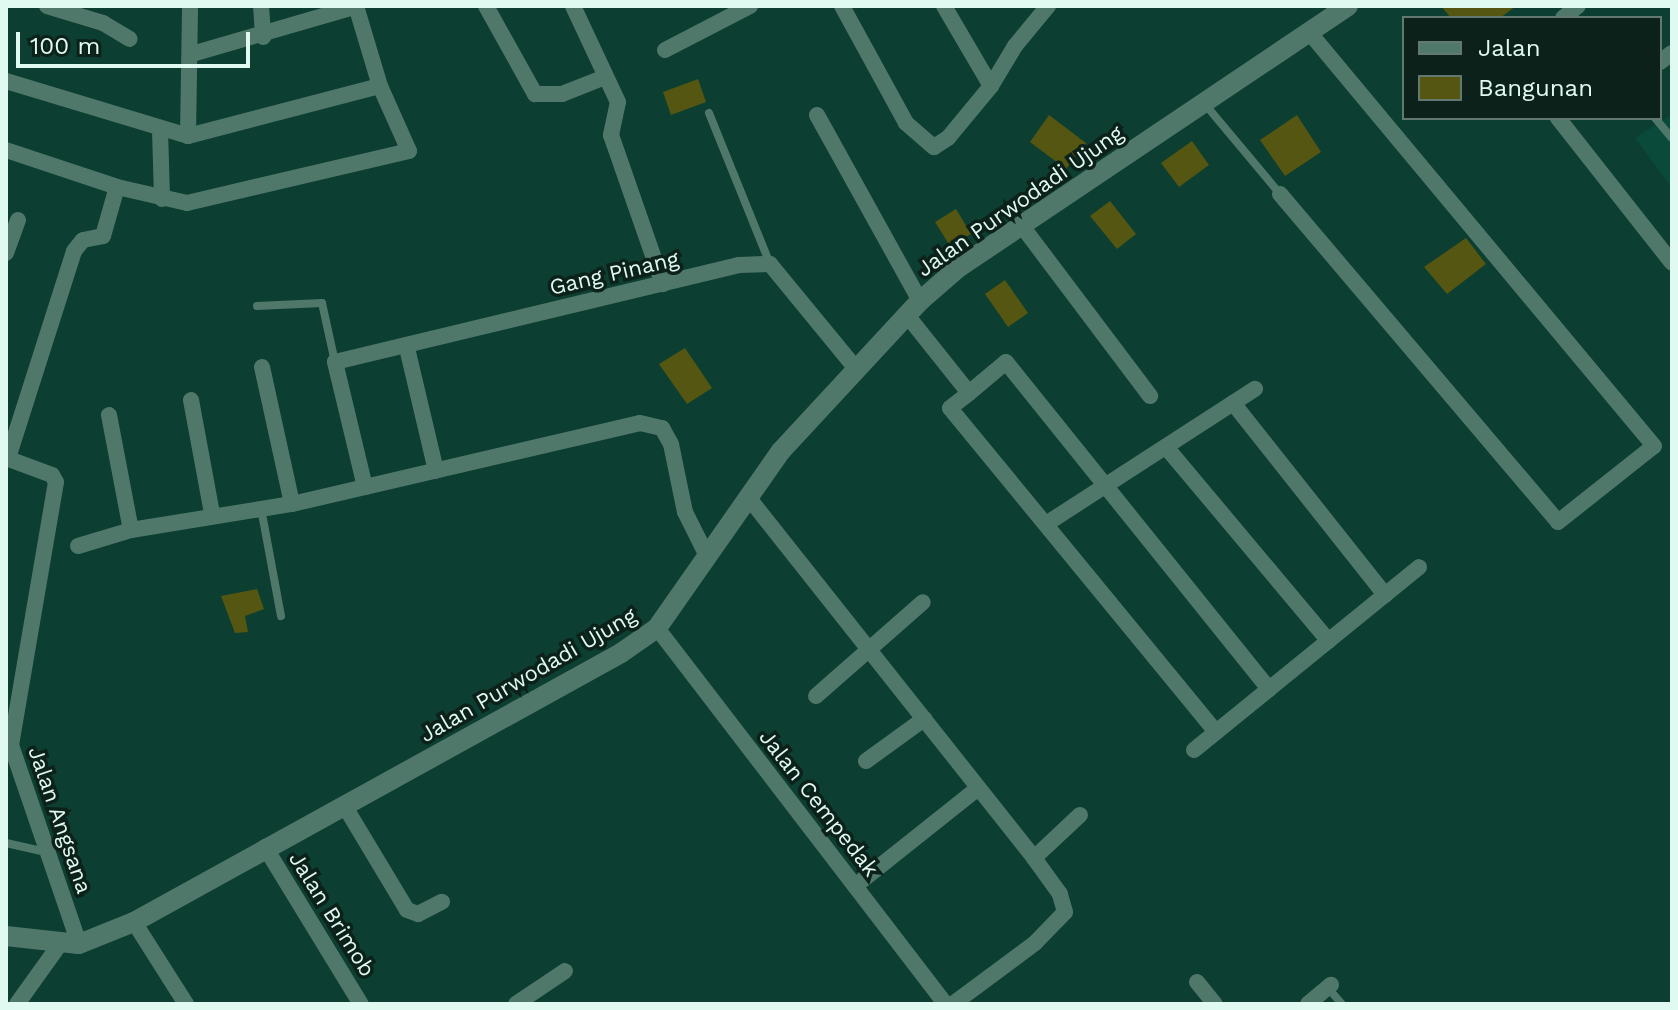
<!DOCTYPE html>
<html>
<head>
<meta charset="utf-8">
<style>
  body { margin:0 }
  #map { position:relative; width:1678px; height:1010px; overflow:hidden; background:#0c3e31; font-family:"Work Sans",sans-serif }
  div>[style] { position:absolute }
  .built>* { inset:0; background:#094a3a }
  .building>* { inset:0; background:#555611 }
  .service>* { height:8px; margin:-4px; padding:0 4px; transform-origin:4px; border-radius:4px; background:#50786a }
  .minor>* { height:16px; margin:-8px; padding:0 8px; transform-origin:8px; border-radius:8px; background:#50786a }
  .tertiary>* { height:20px; margin:-10px; padding:0 10px; transform-origin:10px; border-radius:10px; background:#50786a }
  span { translate:-50% -50%; white-space:nowrap; text-align:center; line-height:1.15; -webkit-text-stroke:7px #0d211b; paint-order:stroke }
  .street-label { font-size:22px; color:#e1faf1 }
  .frame { position:absolute; inset:0; border:8px solid #e1faf1; pointer-events:none }
  .legend { position:absolute; left:1402px; top:16px; width:260px; height:104px; box-sizing:border-box; background:#0d211b; border:2px solid #627871; margin:0; padding:10px 14px; list-style:none; font-size:24px; color:#e1faf1 }
  .legend li { display:flex; align-items:center; gap:16px; height:40px }
  .legend b { width:40px; border:2px solid #627871 }
  .scale { position:absolute; left:16px; top:32px; width:234px; height:36px; box-sizing:border-box; border:4px solid #e1faf1; border-top:0; padding-left:10px; font-size:24px; line-height:28px; white-space:nowrap; color:#e1faf1; -webkit-text-stroke:6px #0d211b; paint-order:stroke }
</style>
</head>
<body>
<div id="map">
  <div class="built">
    <i style="clip-path:polygon(1672px 114px,1672px 188px,1635px 138px)"></i>
  </div>
  <div class="building">
    <i style="clip-path:polygon(1441px 6px,1516px 6px,1500px 18px,1451px 18px)"></i>
    <i style="clip-path:polygon(698px 79px,706px 102px,671px 115px,663px 92px)"></i>
    <i style="clip-path:polygon(1049px 115px,1086px 143px,1066px 169px,1030px 142px)"></i>
    <i style="clip-path:polygon(1297px 115px,1321px 152px,1285px 176px,1260px 140px)"></i>
    <i style="clip-path:polygon(1192px 141px,1209px 165px,1179px 187px,1161px 163px)"></i>
    <i style="clip-path:polygon(1110px 201px,1136px 234px,1117px 249px,1090px 216px)"></i>
    <i style="clip-path:polygon(956px 209px,971px 234px,950px 246px,935px 222px)"></i>
    <i style="clip-path:polygon(1466px 238px,1486px 264px,1447px 294px,1424px 267px)"></i>
    <i style="clip-path:polygon(1005px 280px,1028px 313px,1008px 327px,985px 294px)"></i>
    <i style="clip-path:polygon(685px 348px,712px 388px,687px 404px,659px 364px)"></i>
    <i style="clip-path:polygon(257px 589px,264px 609px,245px 616px,248px 632px,235px 633px,221px 596px)"></i>
  </div>
  <div class="service">
    <i style="left:1204px;top:103px;width:119px;rotate:50.1deg"></i>
    <i style="left:709px;top:113px;width:163px;rotate:68deg"></i>
    <i style="left:1655px;top:118px;width:26px;rotate:50deg"></i>
    <i style="left:257px;top:306px;width:65px;rotate:-2.6deg"></i>
    <i style="left:322px;top:303px;width:60px;rotate:77.6deg"></i>
    <i style="left:261px;top:508px;width:110px;rotate:79.5deg"></i>
    <i style="left:6px;top:843px;width:41px;rotate:12.7deg"></i>
    <i style="left:1328px;top:988px;width:21px;rotate:49deg"></i>
  </div>
  <div class="minor">
    <i style="left:47px;top:6px;width:59px;rotate:16.9deg"></i>
    <i style="left:103px;top:23px;width:31px;rotate:31deg"></i>
    <i style="left:261px;top:6px;width:31px;rotate:86deg"></i>
    <i style="left:486px;top:6px;width:101px;rotate:60.9deg"></i>
    <i style="left:535px;top:94px;width:27px"></i>
    <i style="left:562px;top:94px;width:46px;rotate:-21.6deg"></i>
    <i style="left:573px;top:6px;width:106px;rotate:64.9deg"></i>
    <i style="left:618px;top:102px;width:34px;rotate:102deg"></i>
    <i style="left:611px;top:135px;width:158px;rotate:70.8deg"></i>
    <i style="left:842px;top:6px;width:133px;rotate:61.3deg"></i>
    <i style="left:906px;top:123px;width:37px;rotate:41deg"></i>
    <i style="left:934px;top:147px;width:17px;rotate:-33deg"></i>
    <i style="left:948px;top:138px;width:67px;rotate:-50.4deg"></i>
    <i style="left:991px;top:86px;width:47px;rotate:-59deg"></i>
    <i style="left:1015px;top:46px;width:52px;rotate:-50.5deg"></i>
    <i style="left:944px;top:6px;width:93px;rotate:59.6deg"></i>
    <i style="left:1563px;top:18px;width:19px;rotate:-39deg"></i>
    <i style="left:665px;top:50px;width:96px;rotate:-27.4deg"></i>
    <i style="left:192px;top:54px;width:172px;rotate:-16.2deg"></i>
    <i style="left:1660px;top:62px;width:15px;rotate:-37deg"></i>
    <i style="left:6px;top:81px;width:190px;rotate:16.8deg"></i>
    <i style="left:188px;top:136px;width:198px;rotate:-14.6deg"></i>
    <i style="left:817px;top:115px;width:213px;rotate:61deg"></i>
    <i style="left:1558px;top:118px;width:184px;rotate:51.8deg"></i>
    <i style="left:160px;top:130px;width:69px;rotate:88.3deg"></i>
    <i style="left:188px;top:136px;width:130px;rotate:-89.1deg"></i>
    <i style="left:6px;top:150px;width:117px;rotate:18.4deg"></i>
    <i style="left:117px;top:187px;width:72px;rotate:12.9deg"></i>
    <i style="left:187px;top:203px;width:228px;rotate:-13.2deg"></i>
    <i style="left:409px;top:151px;width:71px;rotate:-114deg"></i>
    <i style="left:380px;top:86px;width:84px;rotate:-106.7deg"></i>
    <i style="left:1280px;top:194px;width:430px;rotate:49.7deg"></i>
    <i style="left:1558px;top:522px;width:122px;rotate:-38.4deg"></i>
    <i style="left:1654px;top:446px;width:539px;rotate:-129.81deg"></i>
    <i style="left:1022px;top:226px;width:213px;rotate:53deg"></i>
    <i style="left:6px;top:253px;width:35px;rotate:-70deg"></i>
    <i style="left:906px;top:314px;width:101px;rotate:51.4deg"></i>
    <i style="left:407px;top:348px;width:126px;rotate:76.7deg"></i>
    <i style="left:262px;top:367px;width:140px;rotate:77.6deg"></i>
    <i style="left:191px;top:400px;width:115px;rotate:79.5deg"></i>
    <i style="left:1233px;top:403px;width:245px;rotate:51.6deg"></i>
    <i style="left:109px;top:415px;width:117px;rotate:79.2deg"></i>
    <i style="left:131px;top:530px;width:163px;rotate:-9.2deg"></i>
    <i style="left:292px;top:504px;width:357px;rotate:-13.1deg"></i>
    <i style="left:640px;top:423px;width:23px;rotate:13deg"></i>
    <i style="left:662px;top:428px;width:18px;rotate:61deg"></i>
    <i style="left:671px;top:444px;width:69px;rotate:78.4deg"></i>
    <i style="left:685px;top:512px;width:49px;rotate:63.4deg"></i>
    <i style="left:1166px;top:447px;width:253px;rotate:50deg"></i>
    <i style="left:6px;top:458px;width:49px;rotate:20.3deg"></i>
    <i style="left:52px;top:475px;width:8px;rotate:60deg"></i>
    <i style="left:56px;top:482px;width:267px;rotate:99.7deg"></i>
    <i style="left:11px;top:745px;width:210px;rotate:71.1deg"></i>
    <i style="left:8px;top:458px;width:217px;rotate:-72.3deg"></i>
    <i style="left:74px;top:251px;width:14px;rotate:-51deg"></i>
    <i style="left:83px;top:240px;width:20px;rotate:-11deg"></i>
    <i style="left:103px;top:236px;width:51px;rotate:-74.1deg"></i>
    <i style="left:365px;top:487px;width:129px;rotate:-103.5deg"></i>
    <i style="left:335px;top:362px;width:415px;rotate:-13.5deg"></i>
    <i style="left:739px;top:265px;width:31px;rotate:-2deg"></i>
    <i style="left:770px;top:264px;width:137px;rotate:50.6deg"></i>
    <i style="left:748px;top:497px;width:461px;rotate:51.6deg"></i>
    <i style="left:1034px;top:858px;width:63px;rotate:-43.1deg"></i>
    <i style="left:1046px;top:524px;width:249px;rotate:-32.9deg"></i>
    <i style="left:78px;top:546px;width:55px;rotate:-16.8deg"></i>
    <i style="left:657px;top:628px;width:474px;rotate:52.5deg"></i>
    <i style="left:816px;top:696px;width:142px;rotate:-41.3deg"></i>
    <i style="left:1216px;top:732px;width:419px;rotate:-129.4deg"></i>
    <i style="left:950px;top:408px;width:24px;rotate:-38deg"></i>
    <i style="left:969px;top:393px;width:48px;rotate:-40deg"></i>
    <i style="left:1006px;top:362px;width:420px;rotate:51.2deg"></i>
    <i style="left:1194px;top:750px;width:290px;rotate:-39.1deg"></i>
    <i style="left:866px;top:761px;width:72px;rotate:-35.9deg"></i>
    <i style="left:344px;top:805px;width:122px;rotate:59deg"></i>
    <i style="left:407px;top:910px;width:12px;rotate:20deg"></i>
    <i style="left:418px;top:914px;width:27px;rotate:-27deg"></i>
    <i style="left:265px;top:847px;width:184px;rotate:58.6deg"></i>
    <i style="left:855px;top:886px;width:157px;rotate:-38.5deg"></i>
    <i style="left:134px;top:922px;width:97px;rotate:57.6deg"></i>
    <i style="left:1197px;top:982px;width:28px;rotate:51deg"></i>
    <i style="left:17px;top:1004px;width:74px;rotate:-54.4deg"></i>
    <i style="left:516px;top:1004px;width:59px;rotate:-34deg"></i>
    <i style="left:953px;top:1004px;width:102px;rotate:-36.6deg"></i>
    <i style="left:1035px;top:943px;width:43px;rotate:-45.9deg"></i>
    <i style="left:1065px;top:912px;width:19px;rotate:-106deg"></i>
    <i style="left:1060px;top:894px;width:44px;rotate:-125.8deg"></i>
    <i style="left:1308px;top:1004px;width:30px;rotate:-40deg"></i>
  </div>
  <div class="tertiary">
    <i style="left:6px;top:936px;width:73px;rotate:6.3deg"></i>
    <i style="left:79px;top:944px;width:59px;rotate:-21.8deg"></i>
    <i style="left:134px;top:922px;width:556px;rotate:-28.91deg"></i>
    <i style="left:621px;top:653px;width:44px;rotate:-34.8deg"></i>
    <i style="left:657px;top:628px;width:216px;rotate:-55deg"></i>
    <i style="left:781px;top:451px;width:205px;rotate:-47.2deg"></i>
    <i style="left:920px;top:301px;width:50px;rotate:-41deg"></i>
    <i style="left:958px;top:268px;width:470px;rotate:-33.9deg"></i>
  </div>
  <div class="street-label">
    <span style="left:1020px;top:201px;rotate:-35deg">Jalan Purwodadi Ujung</span>
    <span style="left:614px;top:273px;rotate:-13deg">Gang Pinang</span>
    <span style="left:528px;top:675px;rotate:-30deg">Jalan Purwodadi Ujung</span>
    <span style="left:819px;top:803px;rotate:52deg">Jalan Cempedak</span>
    <span style="left:60px;top:820px;rotate:71deg">Jalan Angsana</span>
    <span style="left:332px;top:914px;rotate:58deg">Jalan Brimob</span>
  </div>
  <div class="frame"></div>
  <ul class="legend">
  <li><b style="height:10px;background:#50786a"></b>Jalan</li>
  <li><b style="height:22px;background:#555611"></b>Bangunan</li>
  </ul>
  <div class="scale">100 m</div>
</div>
</body>
</html>
